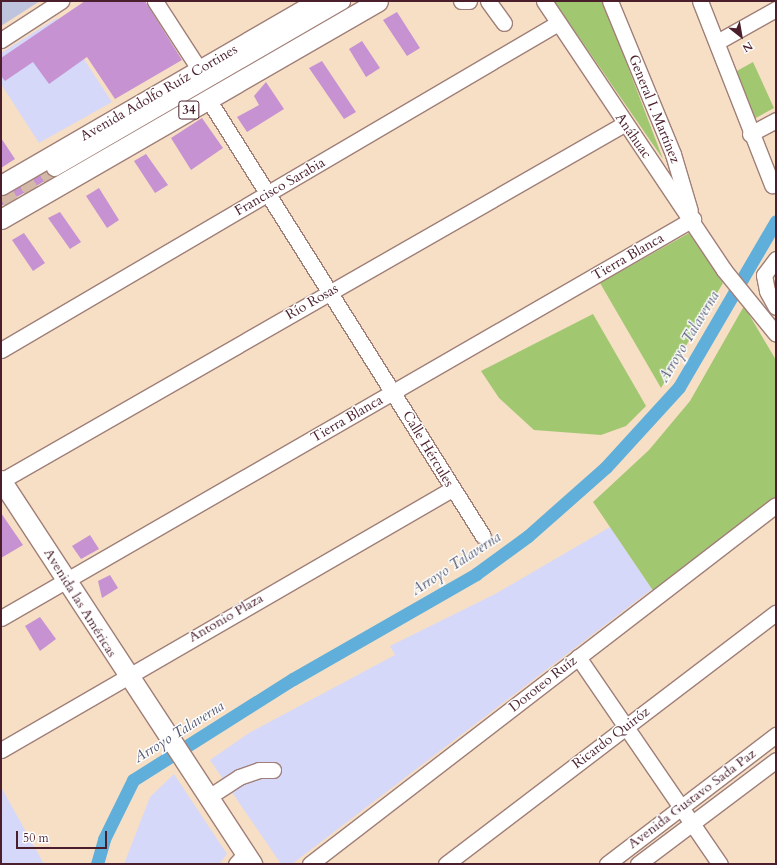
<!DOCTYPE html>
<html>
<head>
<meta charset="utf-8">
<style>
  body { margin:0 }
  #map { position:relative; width:777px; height:865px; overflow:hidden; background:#f6dfc5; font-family:Cardo,serif }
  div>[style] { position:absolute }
  .built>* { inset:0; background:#d6d8f9 }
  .industrial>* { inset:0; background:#bec3de }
  .green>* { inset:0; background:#a2c771 }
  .canal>* { height:13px; margin:-6.5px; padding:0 6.5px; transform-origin:6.5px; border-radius:6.5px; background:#5fafda }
  .building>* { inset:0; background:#c692d2 }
  .minor-tunnel>* { height:15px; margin-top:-7.5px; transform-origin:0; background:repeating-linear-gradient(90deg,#d4b9a6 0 15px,transparent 0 23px) }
  .roads { filter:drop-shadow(1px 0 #a07f78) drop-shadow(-1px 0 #a07f78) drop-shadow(0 1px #a07f78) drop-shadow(0 -1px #a07f78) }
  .minor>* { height:15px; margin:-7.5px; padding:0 7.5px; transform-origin:7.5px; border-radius:7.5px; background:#fff }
  .major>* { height:19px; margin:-9.5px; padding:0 9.5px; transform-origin:9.5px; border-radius:9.5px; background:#fff }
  span { translate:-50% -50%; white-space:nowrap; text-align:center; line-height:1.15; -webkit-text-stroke:3px #fff; paint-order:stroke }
  .shield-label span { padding:1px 3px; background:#fff; border:1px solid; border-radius:3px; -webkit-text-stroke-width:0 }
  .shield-label { font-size:13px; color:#4a1f2b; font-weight:700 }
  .street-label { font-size:14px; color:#4a1f2b }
  .water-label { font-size:15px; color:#525971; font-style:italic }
  .frame { position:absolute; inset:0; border:2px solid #4a1f2b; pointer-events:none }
  .north { position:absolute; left:721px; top:16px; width:40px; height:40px; -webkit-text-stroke:3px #fff; paint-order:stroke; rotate:149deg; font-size:11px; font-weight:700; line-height:16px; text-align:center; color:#4a1f2b }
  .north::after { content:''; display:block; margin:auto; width:14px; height:18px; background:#4a1f2b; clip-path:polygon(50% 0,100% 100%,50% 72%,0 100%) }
  .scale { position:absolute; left:16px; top:831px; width:91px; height:18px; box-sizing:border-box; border:2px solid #4a1f2b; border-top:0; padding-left:5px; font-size:12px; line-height:14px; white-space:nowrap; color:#4a1f2b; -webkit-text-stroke:3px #fff; paint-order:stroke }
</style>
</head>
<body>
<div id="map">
  <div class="built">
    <i style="clip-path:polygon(57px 18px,112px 102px,39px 143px,1px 84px,1px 53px)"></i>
    <i style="clip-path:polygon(610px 527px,652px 589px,292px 864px,281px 864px,210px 760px,249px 733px,395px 655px,390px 646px,495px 594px)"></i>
    <i style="clip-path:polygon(174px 774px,227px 854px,219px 864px,124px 864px,150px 797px)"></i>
    <i style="clip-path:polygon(1px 787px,44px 864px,1px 864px)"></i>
  </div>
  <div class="industrial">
    <i style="clip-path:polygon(1px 1px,40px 1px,1px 26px)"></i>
  </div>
  <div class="green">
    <i style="clip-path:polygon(554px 1px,603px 1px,663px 159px)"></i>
    <i style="clip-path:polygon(753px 62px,774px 108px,754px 119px,735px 72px)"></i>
    <i style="clip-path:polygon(689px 233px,723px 283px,661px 388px,600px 283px)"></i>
    <i style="clip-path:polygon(744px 306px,776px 360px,776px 500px,654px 592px,593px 502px,649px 450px,690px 401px)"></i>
    <i style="clip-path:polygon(593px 314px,646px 406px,626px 426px,601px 435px,534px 430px,499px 398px,481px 371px)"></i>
  </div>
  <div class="canal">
    <i style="left:97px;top:864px;width:26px;rotate:-74deg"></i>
    <i style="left:104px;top:839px;width:66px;rotate:-63.8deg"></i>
    <i style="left:133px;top:780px;width:189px;rotate:-32.3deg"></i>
    <i style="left:293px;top:679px;width:211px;rotate:-29.8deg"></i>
    <i style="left:476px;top:574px;width:64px;rotate:-36.2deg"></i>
    <i style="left:528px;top:536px;width:104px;rotate:-41.5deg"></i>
    <i style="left:606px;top:467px;width:108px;rotate:-47.6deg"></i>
    <i style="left:679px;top:387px;width:192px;rotate:-59.7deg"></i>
  </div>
  <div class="building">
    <i style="clip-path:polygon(85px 1px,145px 1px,182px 60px,115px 99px,87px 57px,49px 84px,33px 62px,5px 81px,1px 76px,1px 58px)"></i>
    <i style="clip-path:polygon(397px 12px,420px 48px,407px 56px,383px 20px)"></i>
    <i style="clip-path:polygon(362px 41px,380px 68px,366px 77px,349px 49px)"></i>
    <i style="clip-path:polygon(322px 61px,356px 112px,344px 119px,309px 68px)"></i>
    <i style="clip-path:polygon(266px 82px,284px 109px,247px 132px,237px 117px,259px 105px,254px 96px)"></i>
    <i style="clip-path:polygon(202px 118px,223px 148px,191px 170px,171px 138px)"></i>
    <i style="clip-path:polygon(1px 138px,15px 159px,1px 168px)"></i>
    <i style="clip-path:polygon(146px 154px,168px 185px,155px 193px,134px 161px)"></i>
    <i style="clip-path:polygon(46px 172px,52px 177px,1px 206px,1px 196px)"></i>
    <i style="clip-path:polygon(99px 188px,119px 220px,107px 228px,86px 196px)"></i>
    <i style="clip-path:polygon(60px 212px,81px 242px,70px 249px,48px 218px)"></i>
    <i style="clip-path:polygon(24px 233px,45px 263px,33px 271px,12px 240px)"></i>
    <i style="clip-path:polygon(1px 513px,23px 545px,1px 558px)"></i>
    <i style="clip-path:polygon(90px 535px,99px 549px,81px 559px,72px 546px)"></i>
    <i style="clip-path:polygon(110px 575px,118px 588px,102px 598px,98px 581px)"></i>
    <i style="clip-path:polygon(40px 617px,56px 639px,40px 651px,25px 626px)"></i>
  </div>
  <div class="minor-tunnel">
    <i style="left:1px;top:199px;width:61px;rotate:-30.3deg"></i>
  </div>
  <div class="roads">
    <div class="minor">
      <i style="left:155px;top:1px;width:81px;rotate:57.1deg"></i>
      <i style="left:461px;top:1px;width:8px"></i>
      <i style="left:488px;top:1px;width:27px;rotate:54deg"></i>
      <i style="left:544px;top:1px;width:324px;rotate:56.2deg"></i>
      <i style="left:724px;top:270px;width:82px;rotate:50.9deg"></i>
      <i style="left:610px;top:1px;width:165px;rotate:67.6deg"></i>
      <i style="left:673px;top:154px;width:59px;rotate:73.4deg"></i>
      <i style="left:700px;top:1px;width:198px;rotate:68.6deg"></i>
      <i style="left:1px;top:40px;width:72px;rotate:-33deg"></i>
      <i style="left:717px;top:42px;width:68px;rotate:-29.2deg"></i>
      <i style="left:208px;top:99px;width:516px;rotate:57.82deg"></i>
      <i style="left:750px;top:134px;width:30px;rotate:-28deg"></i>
      <i style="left:54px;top:168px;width:333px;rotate:-30.1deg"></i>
      <i style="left:776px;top:259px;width:20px;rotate:127deg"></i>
      <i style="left:764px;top:275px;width:16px;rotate:79deg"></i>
      <i style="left:767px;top:291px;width:18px;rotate:61deg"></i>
      <i style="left:1px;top:350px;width:646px;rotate:-30.42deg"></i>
      <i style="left:1px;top:481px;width:718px;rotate:-29.81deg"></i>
      <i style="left:1px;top:618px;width:799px;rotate:-29.97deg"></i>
      <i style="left:578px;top:657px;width:251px;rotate:55.6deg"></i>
      <i style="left:1px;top:750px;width:521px;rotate:-30.06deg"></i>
      <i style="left:207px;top:798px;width:38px;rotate:-33deg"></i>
      <i style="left:239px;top:777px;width:21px;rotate:-19deg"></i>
      <i style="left:259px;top:770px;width:14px"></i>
      <i style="left:236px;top:864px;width:13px;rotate:-48deg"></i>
      <i style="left:310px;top:864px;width:588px;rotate:-37.61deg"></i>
      <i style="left:446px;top:864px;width:415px;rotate:-37.3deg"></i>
      <i style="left:607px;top:864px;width:213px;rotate:-37.4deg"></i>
      <i style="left:638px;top:864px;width:173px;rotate:-37deg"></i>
    </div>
    <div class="major">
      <i style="left:1px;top:185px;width:367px;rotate:-30.1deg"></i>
      <i style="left:1px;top:219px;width:435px;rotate:-30deg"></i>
      <i style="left:1px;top:480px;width:459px;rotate:56.8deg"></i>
    </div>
  </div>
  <div class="shield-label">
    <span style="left:189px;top:110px">34</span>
  </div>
  <div class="street-label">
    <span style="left:159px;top:93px;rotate:-30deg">Avenida Adolfo Ruíz Cortines</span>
    <span style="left:654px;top:109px;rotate:68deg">General I. Martínez</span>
    <span style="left:633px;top:136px;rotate:55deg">Anáhuac</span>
    <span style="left:280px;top:187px;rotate:-30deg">Francisco Sarabia</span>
    <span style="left:628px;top:257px;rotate:-30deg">Tierra Blanca</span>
    <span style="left:312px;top:302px;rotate:-30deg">Río Rosas</span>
    <span style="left:347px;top:419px;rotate:-30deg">Tierra Blanca</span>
    <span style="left:428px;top:449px;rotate:59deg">Calle Hércules</span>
    <span style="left:80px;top:603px;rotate:58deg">Avenida las Américas</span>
    <span style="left:226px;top:618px;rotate:-30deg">Antonio Plaza</span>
    <span style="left:543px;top:684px;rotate:-38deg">Doroteo Ruíz</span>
    <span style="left:611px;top:738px;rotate:-37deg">Ricardo Quiróz</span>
    <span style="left:692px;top:799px;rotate:-37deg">Avenida Gustavo Sada Paz</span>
  </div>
  <div class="water-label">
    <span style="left:689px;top:337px;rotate:-59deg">Arroyo Talaverna</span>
    <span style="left:456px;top:564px;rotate:-33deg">Arroyo Talaverna</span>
    <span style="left:179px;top:732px;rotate:-32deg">Arroyo Talaverna</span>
  </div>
  <div class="frame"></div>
  <div class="north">N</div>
  <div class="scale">50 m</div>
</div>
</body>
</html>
